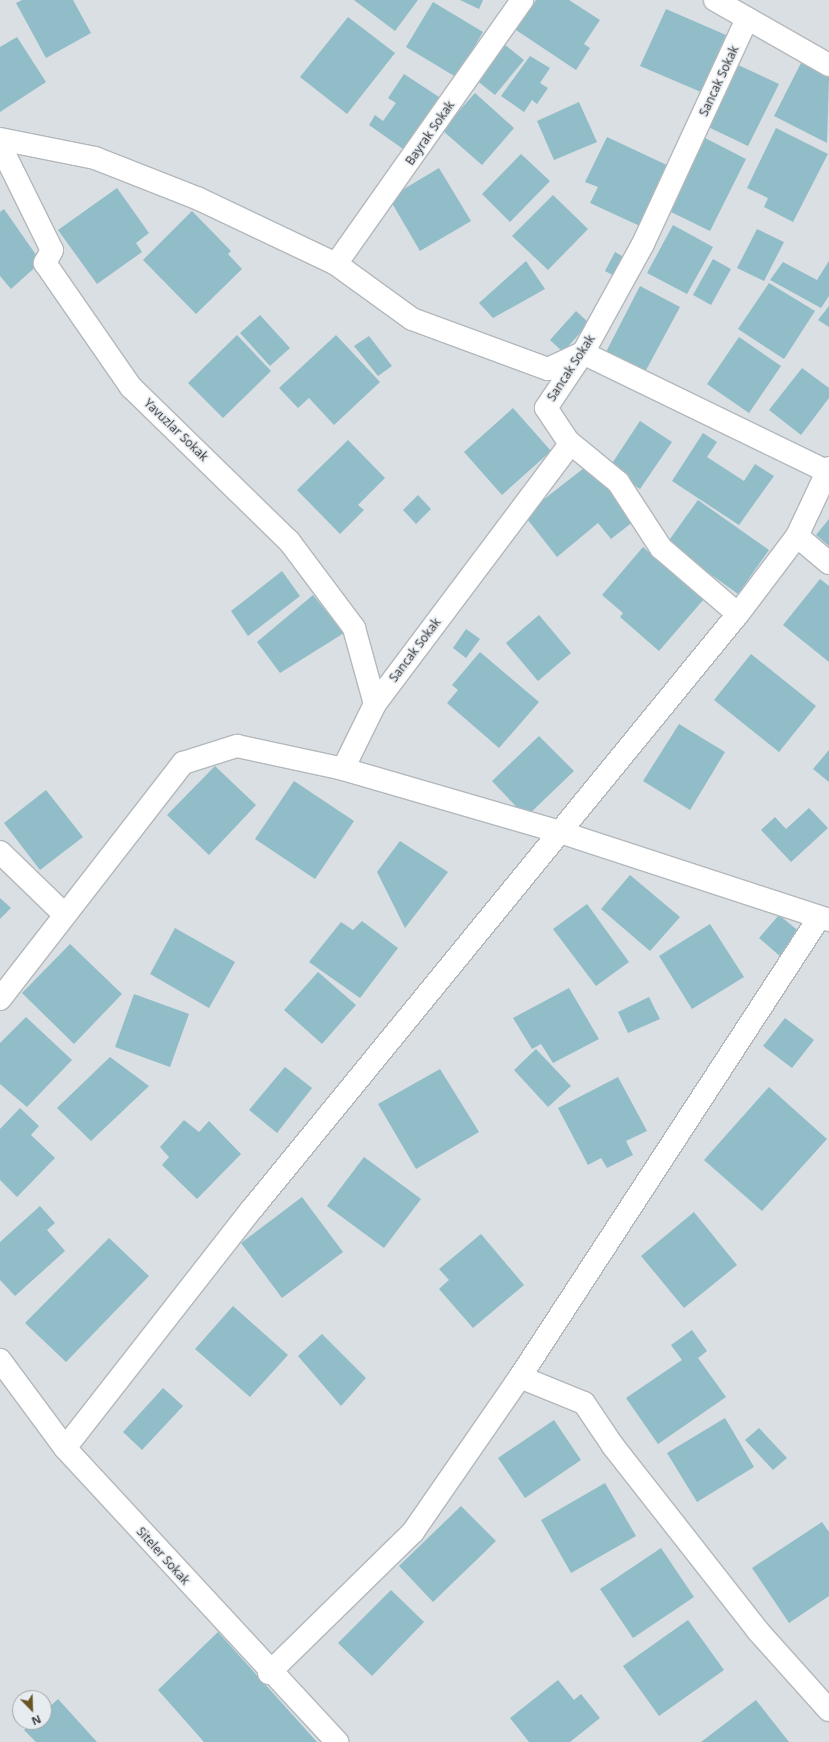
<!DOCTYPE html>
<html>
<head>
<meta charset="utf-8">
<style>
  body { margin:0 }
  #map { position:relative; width:829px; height:1742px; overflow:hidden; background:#dadfe3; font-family:"Noto Sans",sans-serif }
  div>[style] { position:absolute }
  .building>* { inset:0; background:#90bdc7 }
  .roads { filter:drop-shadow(1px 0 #b3b8bc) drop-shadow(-1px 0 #b3b8bc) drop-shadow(0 1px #b3b8bc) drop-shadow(0 -1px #b3b8bc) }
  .street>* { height:22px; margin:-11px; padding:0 11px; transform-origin:11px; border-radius:11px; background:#fff }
  .secondary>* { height:22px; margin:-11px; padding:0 11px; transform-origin:11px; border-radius:11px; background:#fff }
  span { translate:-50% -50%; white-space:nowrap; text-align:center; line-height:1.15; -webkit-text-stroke:3px #e7ecf1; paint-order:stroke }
  .street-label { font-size:12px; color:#3b3d3e }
  .north { position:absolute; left:12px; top:1690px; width:40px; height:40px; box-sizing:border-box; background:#e7ecf1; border:1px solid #a2a6a9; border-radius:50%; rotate:157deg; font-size:11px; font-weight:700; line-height:16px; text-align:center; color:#3b3d3e }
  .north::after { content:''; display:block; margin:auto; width:14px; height:18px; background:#695423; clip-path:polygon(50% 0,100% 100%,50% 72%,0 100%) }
</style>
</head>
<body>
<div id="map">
  <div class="building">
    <i style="clip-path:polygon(22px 0,73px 0,91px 33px,46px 58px,16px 3px)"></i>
    <i style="clip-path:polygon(354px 0,418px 0,395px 31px)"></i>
    <i style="clip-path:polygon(460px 0,483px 0,479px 9px)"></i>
    <i style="clip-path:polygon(536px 0,569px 0,600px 20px,584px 44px,590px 48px,576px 70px,516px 30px)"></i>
    <i style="clip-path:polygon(433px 2px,483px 32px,456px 77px,406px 47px)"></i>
    <i style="clip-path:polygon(666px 9px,726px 35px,701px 92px,640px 66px)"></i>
    <i style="clip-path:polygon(348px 17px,395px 53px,347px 114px,300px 77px)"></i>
    <i style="clip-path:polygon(17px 37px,46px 82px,0 112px,0 47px)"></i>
    <i style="clip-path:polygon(504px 44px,524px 60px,495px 95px,475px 79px)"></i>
    <i style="clip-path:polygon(530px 56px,550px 68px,540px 83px,548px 88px,537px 104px,532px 100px,524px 112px,501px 96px)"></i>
    <i style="clip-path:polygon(801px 63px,829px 77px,827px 143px,774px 116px)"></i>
    <i style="clip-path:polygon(736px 64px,779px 84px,748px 146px,706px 126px)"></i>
    <i style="clip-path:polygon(404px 74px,442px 99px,406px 151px,369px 125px,375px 115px,383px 121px,396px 103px,388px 98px)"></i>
    <i style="clip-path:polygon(475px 93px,514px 128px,482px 165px,442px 130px)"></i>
    <i style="clip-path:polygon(579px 102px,597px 142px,554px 160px,537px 121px)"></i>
    <i style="clip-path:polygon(776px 128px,828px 154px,793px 222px,764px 207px,768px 198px,747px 188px)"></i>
    <i style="clip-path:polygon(607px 137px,671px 167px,642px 227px,590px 203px,598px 187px,585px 182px)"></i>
    <i style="clip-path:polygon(705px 138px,746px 159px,710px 231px,669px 211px)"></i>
    <i style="clip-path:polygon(521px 154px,550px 181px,510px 222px,482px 194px)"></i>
    <i style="clip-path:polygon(439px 168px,471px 221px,420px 251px,389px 198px)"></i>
    <i style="clip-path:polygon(117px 188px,149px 233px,136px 243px,142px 252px,97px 284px,58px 230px)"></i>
    <i style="clip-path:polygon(553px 195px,588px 229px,548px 270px,512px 236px)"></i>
    <i style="clip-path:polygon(4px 209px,41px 262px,11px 289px,0 276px,0 212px)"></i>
    <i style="clip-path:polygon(192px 211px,231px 251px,228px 254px,242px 269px,196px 314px,143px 260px)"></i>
    <i style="clip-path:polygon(673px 225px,713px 247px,687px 294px,647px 273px)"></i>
    <i style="clip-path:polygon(757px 229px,784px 242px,764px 281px,737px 268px)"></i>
    <i style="clip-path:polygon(615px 252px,629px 260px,620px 279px,605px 271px)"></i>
    <i style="clip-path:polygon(713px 259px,731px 269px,711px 305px,693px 295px)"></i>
    <i style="clip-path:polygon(526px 261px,545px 289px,493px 318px,479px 303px)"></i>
    <i style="clip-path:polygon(829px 261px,829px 296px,821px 308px,770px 280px,783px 262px,817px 280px)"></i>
    <i style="clip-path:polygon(769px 283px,815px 311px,784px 359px,738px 329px)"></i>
    <i style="clip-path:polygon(640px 286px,680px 307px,645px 372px,606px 352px)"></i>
    <i style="clip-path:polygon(829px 306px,829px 327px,818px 320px)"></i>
    <i style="clip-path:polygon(576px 311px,589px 323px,563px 352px,550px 340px)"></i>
    <i style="clip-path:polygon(260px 315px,290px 348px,270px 366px,240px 333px)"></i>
    <i style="clip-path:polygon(237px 335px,271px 371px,223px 418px,188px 383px)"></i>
    <i style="clip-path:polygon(336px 335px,380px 382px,334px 425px,309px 398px,298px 408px,279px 388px)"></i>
    <i style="clip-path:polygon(369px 336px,392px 366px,378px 376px,354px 346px)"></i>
    <i style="clip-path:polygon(739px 337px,781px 366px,749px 413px,707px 384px)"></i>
    <i style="clip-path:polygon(802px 368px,829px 388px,829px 398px,801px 435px,769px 410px)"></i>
    <i style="clip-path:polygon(513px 408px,551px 451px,502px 495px,464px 452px)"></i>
    <i style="clip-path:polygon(640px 421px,672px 442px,640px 489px,609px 468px)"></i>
    <i style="clip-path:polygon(703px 433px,717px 442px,707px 457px,744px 481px,755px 464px,774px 476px,739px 525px,672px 481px)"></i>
    <i style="clip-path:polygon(348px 440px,385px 478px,358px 505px,364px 510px,340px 534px,297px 490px)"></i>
    <i style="clip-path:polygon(589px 464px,634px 521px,611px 539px,598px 523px,557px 557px,524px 515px)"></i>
    <i style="clip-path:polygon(418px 495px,431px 509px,416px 524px,403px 510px)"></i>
    <i style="clip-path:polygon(698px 500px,769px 550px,738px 594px,667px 543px)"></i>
    <i style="clip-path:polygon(829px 519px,829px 546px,816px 535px)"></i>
    <i style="clip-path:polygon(643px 547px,704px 599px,659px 651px,620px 617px,623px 613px,602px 595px)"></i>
    <i style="clip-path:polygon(282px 571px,300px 596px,248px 636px,231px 611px)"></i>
    <i style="clip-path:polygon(820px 579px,829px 586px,829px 662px,783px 625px)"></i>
    <i style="clip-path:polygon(313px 595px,344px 633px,280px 673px,257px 642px)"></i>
    <i style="clip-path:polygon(539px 615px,571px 653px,538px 681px,506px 643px)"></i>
    <i style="clip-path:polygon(466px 629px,480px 639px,466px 658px,453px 648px)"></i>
    <i style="clip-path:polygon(480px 652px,539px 702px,499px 748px,447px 703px,458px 690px,452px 685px)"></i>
    <i style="clip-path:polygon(751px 654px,816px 706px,779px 752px,714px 700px)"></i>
    <i style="clip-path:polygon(679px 724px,725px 752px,690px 810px,643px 781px)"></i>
    <i style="clip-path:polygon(539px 736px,574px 771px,526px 817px,492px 781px)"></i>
    <i style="clip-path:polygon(829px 750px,829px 782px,813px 769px)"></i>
    <i style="clip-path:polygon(215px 766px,256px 805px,209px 855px,167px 815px)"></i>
    <i style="clip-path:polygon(294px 781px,354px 821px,315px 879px,255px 839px)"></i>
    <i style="clip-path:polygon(46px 790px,83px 837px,40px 870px,4px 823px)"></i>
    <i style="clip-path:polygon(809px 808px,828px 828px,791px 862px,761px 830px,775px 817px,786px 829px)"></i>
    <i style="clip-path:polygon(400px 841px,448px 872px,405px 928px,377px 872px)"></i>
    <i style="clip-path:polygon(630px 875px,680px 917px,650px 951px,601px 909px)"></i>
    <i style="clip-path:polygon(0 898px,11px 908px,0 919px)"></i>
    <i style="clip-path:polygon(587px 904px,629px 962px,596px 986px,553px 929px)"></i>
    <i style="clip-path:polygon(779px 915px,801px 933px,781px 957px,759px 938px)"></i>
    <i style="clip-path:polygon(362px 921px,398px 948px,360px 998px,309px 962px,341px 922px,353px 930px)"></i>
    <i style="clip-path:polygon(710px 924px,744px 977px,692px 1009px,659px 956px)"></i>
    <i style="clip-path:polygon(175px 928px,235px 962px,209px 1008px,150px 974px)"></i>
    <i style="clip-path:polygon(70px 944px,122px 994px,74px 1044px,22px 993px)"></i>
    <i style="clip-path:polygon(318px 972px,356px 1005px,322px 1044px,284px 1010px)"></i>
    <i style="clip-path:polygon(569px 988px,599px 1039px,553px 1063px,541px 1044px,532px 1049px,513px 1018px)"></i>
    <i style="clip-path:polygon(134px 994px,189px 1014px,170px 1067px,115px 1047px)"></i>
    <i style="clip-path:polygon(649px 997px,660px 1019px,628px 1033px,618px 1012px)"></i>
    <i style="clip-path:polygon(26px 1017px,72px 1060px,27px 1107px,0 1084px,0 1043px)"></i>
    <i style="clip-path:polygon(785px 1018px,814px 1040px,792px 1068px,763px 1046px)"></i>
    <i style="clip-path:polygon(536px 1049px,571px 1086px,548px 1107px,514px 1070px)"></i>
    <i style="clip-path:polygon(110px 1057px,149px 1086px,91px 1141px,57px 1108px)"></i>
    <i style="clip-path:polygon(285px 1067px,312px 1088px,277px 1133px,249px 1110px)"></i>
    <i style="clip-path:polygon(440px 1069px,479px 1132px,416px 1169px,378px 1104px)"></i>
    <i style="clip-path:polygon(618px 1077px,647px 1131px,626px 1141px,633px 1155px,607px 1168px,601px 1158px,588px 1165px,558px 1108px)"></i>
    <i style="clip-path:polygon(769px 1087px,827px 1139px,762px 1211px,704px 1160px)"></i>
    <i style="clip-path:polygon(20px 1108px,39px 1126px,31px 1135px,55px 1158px,17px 1197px,0 1180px,0 1129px)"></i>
    <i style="clip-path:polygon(184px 1120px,199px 1132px,209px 1121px,241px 1154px,197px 1199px,162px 1165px,169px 1157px,160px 1147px)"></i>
    <i style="clip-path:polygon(364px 1157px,421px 1199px,384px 1248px,327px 1206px)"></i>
    <i style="clip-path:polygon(302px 1197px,343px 1252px,282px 1298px,241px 1243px)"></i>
    <i style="clip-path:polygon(40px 1206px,55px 1223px,47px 1230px,65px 1251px,15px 1296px,0 1280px,0 1242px)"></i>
    <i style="clip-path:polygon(694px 1212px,737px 1265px,684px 1308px,641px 1256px)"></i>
    <i style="clip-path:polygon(481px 1234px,524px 1285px,473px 1328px,439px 1289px,449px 1280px,439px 1269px)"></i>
    <i style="clip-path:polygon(109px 1238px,149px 1276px,66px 1362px,25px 1323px)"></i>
    <i style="clip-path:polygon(233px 1306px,288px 1355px,250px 1397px,195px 1349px)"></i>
    <i style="clip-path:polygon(692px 1330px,707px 1351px,698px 1358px,726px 1397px,658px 1444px,626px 1398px,682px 1360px,671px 1345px)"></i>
    <i style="clip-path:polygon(322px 1334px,366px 1378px,341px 1406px,298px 1356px)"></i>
    <i style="clip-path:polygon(163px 1388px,183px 1406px,142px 1450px,123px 1432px)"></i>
    <i style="clip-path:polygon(725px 1418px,754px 1467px,697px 1502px,667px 1453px)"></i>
    <i style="clip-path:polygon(554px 1420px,581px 1460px,525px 1498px,498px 1458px)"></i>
    <i style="clip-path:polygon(759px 1428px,787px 1458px,773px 1470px,745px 1440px)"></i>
    <i style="clip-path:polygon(605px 1483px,636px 1536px,571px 1573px,541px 1520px)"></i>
    <i style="clip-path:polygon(461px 1506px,496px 1541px,433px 1602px,399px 1566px)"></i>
    <i style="clip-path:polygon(822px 1522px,829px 1532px,829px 1596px,789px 1623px,752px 1568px)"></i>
    <i style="clip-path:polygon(661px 1548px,694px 1597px,633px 1638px,600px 1589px)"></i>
    <i style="clip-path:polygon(391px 1590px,424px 1622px,372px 1676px,338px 1643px)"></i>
    <i style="clip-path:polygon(688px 1620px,724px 1670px,659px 1716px,623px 1666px)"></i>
    <i style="clip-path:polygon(218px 1632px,317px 1742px,204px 1742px,158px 1690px)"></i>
    <i style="clip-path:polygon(558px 1680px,574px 1700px,581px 1694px,600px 1718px,570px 1742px,529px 1742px,510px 1718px)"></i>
    <i style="clip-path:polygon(58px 1699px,97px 1742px,36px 1742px,24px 1730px,33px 1722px,44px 1722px,44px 1712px)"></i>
    <i style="clip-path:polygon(756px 1700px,789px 1742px,701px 1742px)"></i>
  </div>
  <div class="roads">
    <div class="street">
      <i style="left:0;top:139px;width:97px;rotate:11.3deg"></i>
      <i style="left:95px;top:158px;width:112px;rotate:21.5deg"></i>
      <i style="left:199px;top:199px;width:152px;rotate:25.4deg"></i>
      <i style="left:336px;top:264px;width:94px;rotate:35.9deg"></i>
      <i style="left:412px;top:319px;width:145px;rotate:20.2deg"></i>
      <i style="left:548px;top:369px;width:38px;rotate:-25deg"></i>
      <i style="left:583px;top:353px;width:270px;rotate:25.9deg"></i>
      <i style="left:0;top:145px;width:117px;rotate:63.7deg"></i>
      <i style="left:52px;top:250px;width:15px;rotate:118deg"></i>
      <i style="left:45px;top:263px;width:151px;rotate:55.3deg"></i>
      <i style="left:131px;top:387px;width:221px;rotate:44.3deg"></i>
      <i style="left:289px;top:541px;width:109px;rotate:53.2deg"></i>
      <i style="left:354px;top:628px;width:79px;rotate:74.6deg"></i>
      <i style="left:336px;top:264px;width:323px;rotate:-54.8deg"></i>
      <i style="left:568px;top:441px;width:65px;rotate:39.4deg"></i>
      <i style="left:618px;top:482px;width:79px;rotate:56.9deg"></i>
      <i style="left:661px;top:548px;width:101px;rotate:40.6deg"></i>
      <i style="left:829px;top:468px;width:75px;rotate:115.2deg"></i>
      <i style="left:797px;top:536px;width:42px;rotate:40.2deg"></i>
      <i style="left:343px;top:769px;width:72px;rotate:-63.8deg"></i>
      <i style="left:375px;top:704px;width:325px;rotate:-53.1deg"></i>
      <i style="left:570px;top:444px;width:43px;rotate:-123.7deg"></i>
      <i style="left:546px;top:408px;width:66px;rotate:-56.1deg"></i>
      <i style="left:583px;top:353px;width:124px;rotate:-61.2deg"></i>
      <i style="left:643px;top:244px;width:248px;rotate:-65.2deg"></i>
      <i style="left:0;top:852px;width:88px;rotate:44.1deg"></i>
      <i style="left:0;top:999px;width:299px;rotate:-52.2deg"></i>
      <i style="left:183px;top:763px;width:57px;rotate:-17.5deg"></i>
      <i style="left:237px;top:746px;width:108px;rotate:12.2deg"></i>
      <i style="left:343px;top:769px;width:226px;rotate:16.2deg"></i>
      <i style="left:560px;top:832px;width:283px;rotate:18.1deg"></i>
      <i style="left:520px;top:1377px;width:69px;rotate:22.1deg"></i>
      <i style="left:584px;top:1403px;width:52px;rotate:56deg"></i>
      <i style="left:613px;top:1446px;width:235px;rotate:51.9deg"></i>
      <i style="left:758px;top:1631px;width:106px;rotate:48.1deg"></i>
      <i style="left:65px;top:1448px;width:303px;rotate:-52deg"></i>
      <i style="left:252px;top:1209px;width:768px;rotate:-50.76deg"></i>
      <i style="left:738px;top:614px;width:98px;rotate:-52.9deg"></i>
      <i style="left:269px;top:1673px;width:202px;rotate:-44.4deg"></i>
      <i style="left:413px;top:1532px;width:188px;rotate:-55.4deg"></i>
      <i style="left:520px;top:1377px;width:548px;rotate:-56.92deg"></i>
    </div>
    <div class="secondary">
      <i style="left:715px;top:0;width:131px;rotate:29.7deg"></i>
      <i style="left:0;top:1360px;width:109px;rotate:53.5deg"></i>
      <i style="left:65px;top:1448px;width:401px;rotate:47.2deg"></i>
    </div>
  </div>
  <div class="street-label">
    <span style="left:719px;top:81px;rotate:-65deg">Sancak Sokak</span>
    <span style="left:430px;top:133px;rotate:-55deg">Bayrak Sokak</span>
    <span style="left:571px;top:368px;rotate:-57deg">Sancak Sokak</span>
    <span style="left:176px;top:430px;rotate:44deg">Yavuzlar Sokak</span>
    <span style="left:415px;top:650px;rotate:-53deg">Sancak Sokak</span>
    <span style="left:163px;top:1556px;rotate:48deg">Siteler Sokak</span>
  </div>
  <div class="north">N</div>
</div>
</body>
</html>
